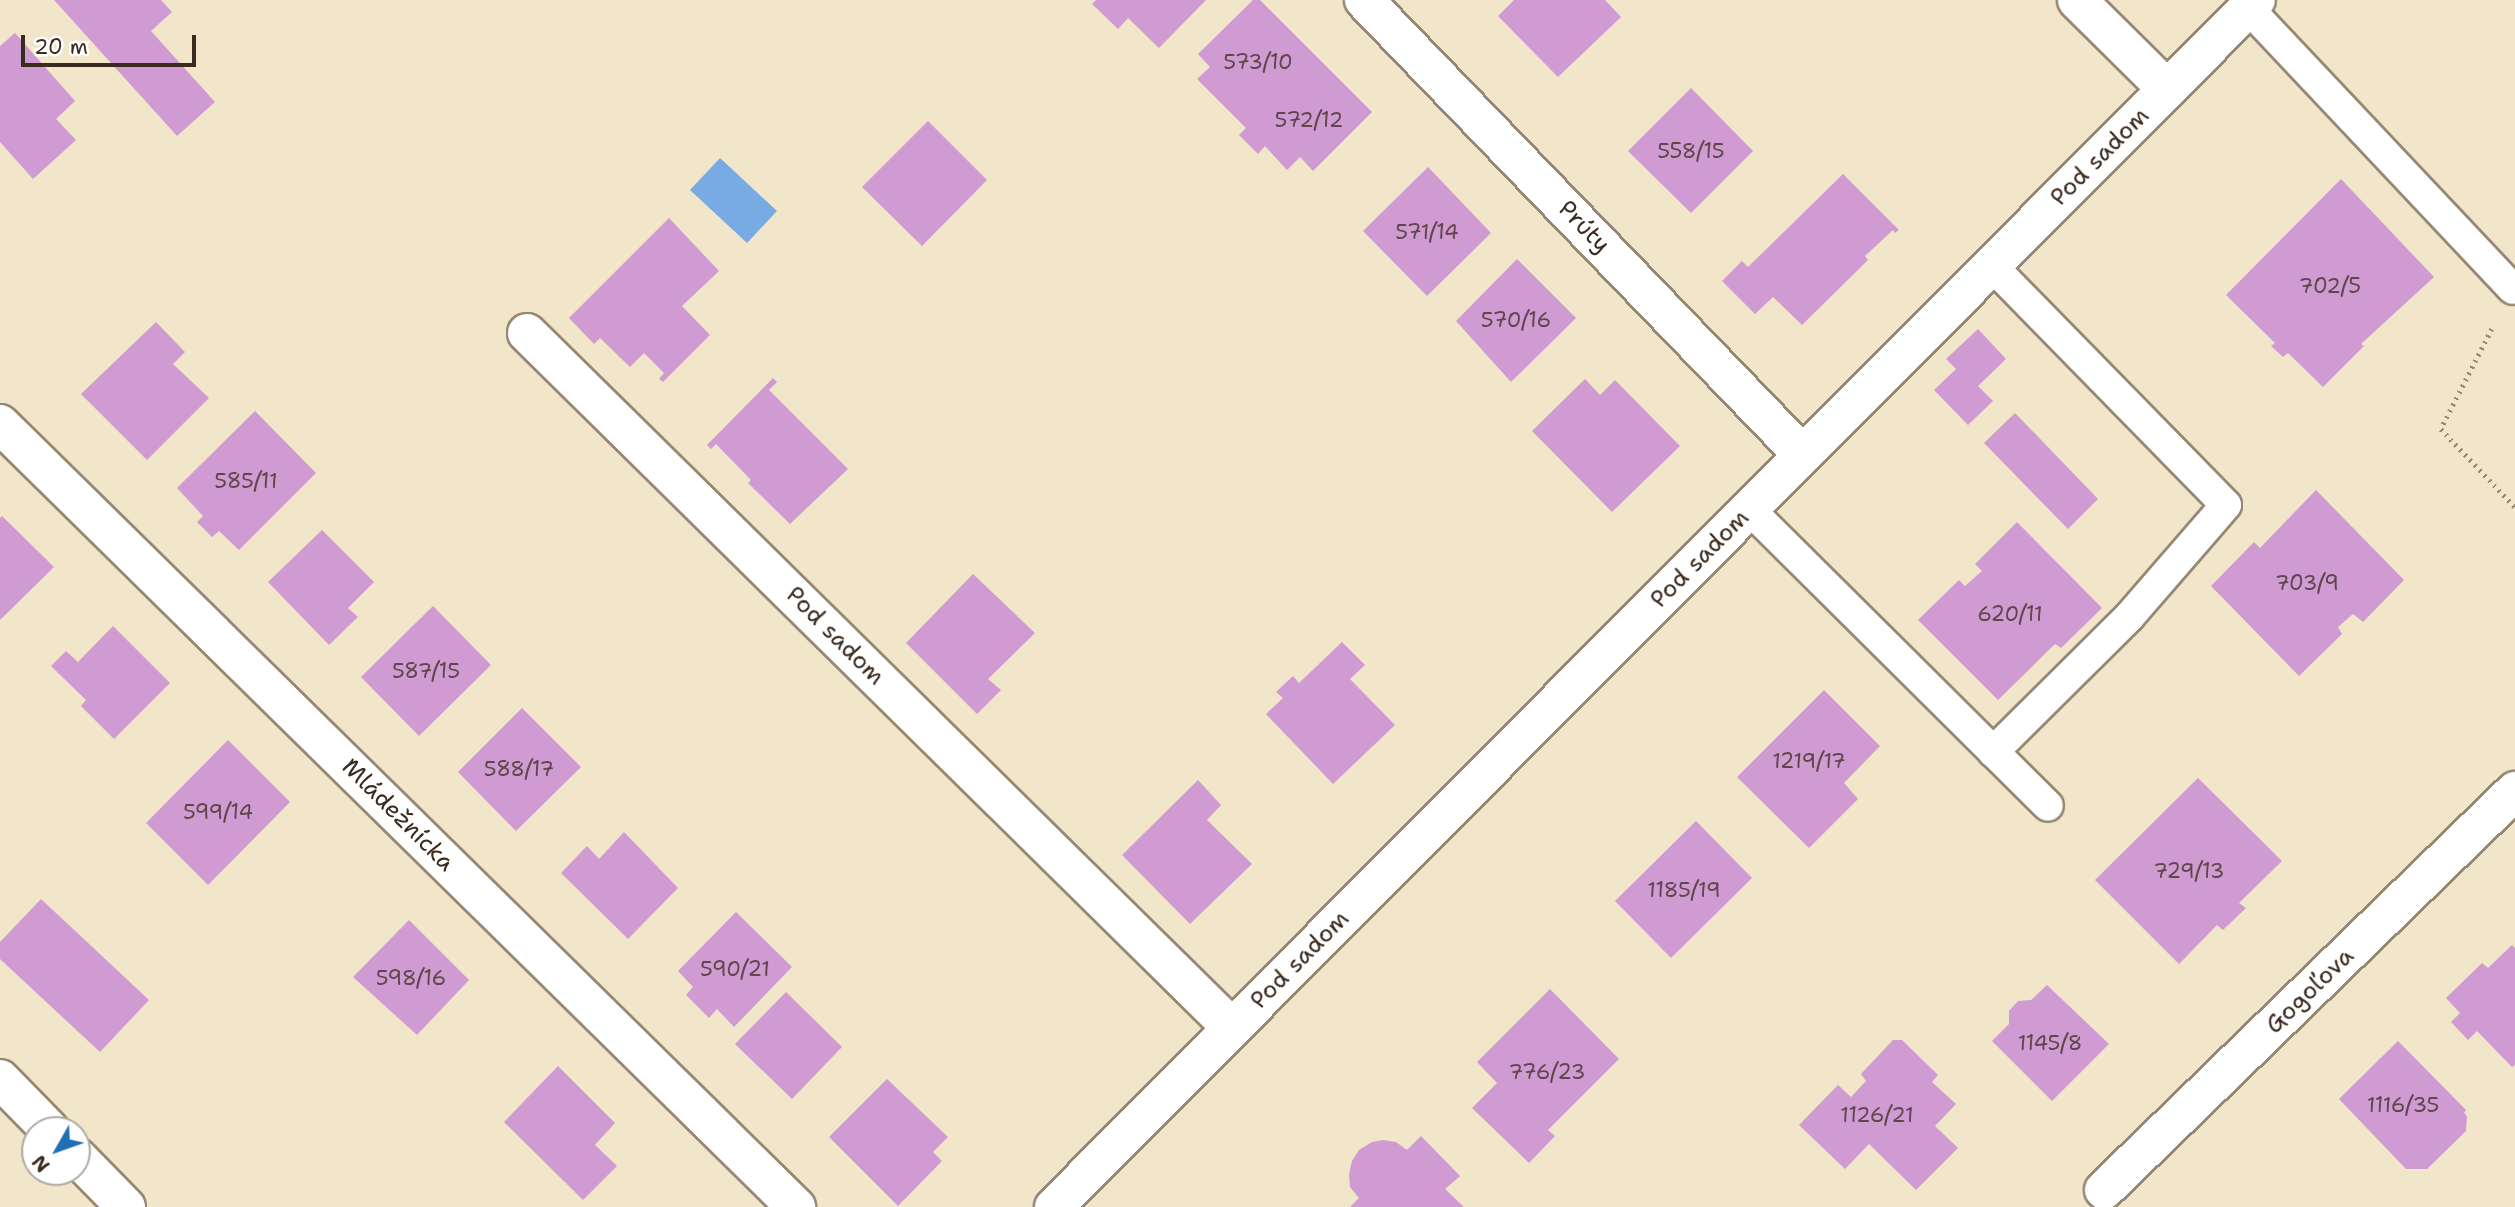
<!DOCTYPE html>
<html>
<head>
<meta charset="utf-8">
<style>
  body { margin:0 }
  #map { position:relative; width:2515px; height:1207px; overflow:hidden; background:#f1e5ca; font-family:"Shantell Sans",sans-serif }
  div>[style] { position:absolute }
  .water>* { inset:0; background:#78aae4 }
  .building>* { inset:0; background:#cf9bd2 }
  .path>* { height:4.5px; margin-top:-2.25px; transform-origin:0; background:repeating-linear-gradient(90deg,#968874 0 2px,transparent 0 7px) }
  .roads { filter:drop-shadow(2px 0 #968874) drop-shadow(-2px 0 #968874) drop-shadow(0 2px #968874) drop-shadow(0 -2px #968874) }
  .service>* { height:30px; margin:-15px; padding:0 15px; transform-origin:15px; border-radius:15px; background:#fff }
  .minor>* { height:38px; margin:-19px; padding:0 19px; transform-origin:19px; border-radius:19px; background:#fff }
  span { translate:-50% -50%; white-space:nowrap; text-align:center; line-height:1.15; -webkit-text-stroke:5px #fff; paint-order:stroke }
  .number-label { font-size:21px; color:#60464b }
  .number-label span { -webkit-text-stroke-width:0 }
  .street-label { font-size:24px; color:#3b2a1e }
  .north { position:absolute; left:21px; top:1116px; width:70px; height:70px; box-sizing:border-box; background:#fff; border:2px solid #b1aaa5; border-radius:50%; rotate:230deg; font-size:19px; font-weight:700; line-height:28px; text-align:center; color:#3b2a1e }
  .north::after { content:''; display:block; margin:auto; width:24px; height:32px; background:#1f6fb2; clip-path:polygon(50% 0,100% 100%,50% 72%,0 100%) }
  .scale { position:absolute; left:21px; top:35px; width:175px; height:32px; box-sizing:border-box; border:4px solid #3b2a1e; border-top:0; padding-left:9px; font-size:21px; line-height:24px; white-space:nowrap; color:#3b2a1e; -webkit-text-stroke:5px #fff; paint-order:stroke }
</style>
</head>
<body>
<div id="map">
  <div class="water">
    <i style="clip-path:polygon(720px 158px,777px 211px,747px 243px,690px 190px)"></i>
  </div>
  <div class="building">
    <i style="clip-path:polygon(54px 0,161px 0,172px 12px,151px 31px,215px 102px,177px 136px)"></i>
    <i style="clip-path:polygon(1096px 0,1206px 0,1159px 48px,1128px 18px,1118px 29px,1092px 4px)"></i>
    <i style="clip-path:polygon(1253px 0,1260px 0,1372px 112px,1313px 171px,1300px 157px,1287px 170px,1265px 146px,1258px 154px,1239px 135px,1246px 128px,1197px 79px,1210px 67px,1198px 54px)"></i>
    <i style="clip-path:polygon(1514px 0,1605px 0,1621px 17px,1558px 77px,1498px 16px)"></i>
    <i style="clip-path:polygon(15px 33px,75px 101px,56px 119px,76px 140px,33px 179px,0 142px,0 46px)"></i>
    <i style="clip-path:polygon(1691px 88px,1753px 151px,1691px 213px,1628px 151px)"></i>
    <i style="clip-path:polygon(928px 121px,987px 180px,922px 246px,862px 187px)"></i>
    <i style="clip-path:polygon(1428px 167px,1491px 233px,1427px 296px,1363px 231px)"></i>
    <i style="clip-path:polygon(1843px 174px,1899px 230px,1895px 233px,1893px 230px,1865px 256px,1868px 260px,1802px 325px,1773px 297px,1755px 314px,1722px 281px,1742px 261px,1748px 267px)"></i>
    <i style="clip-path:polygon(2341px 179px,2434px 277px,2361px 344px,2364px 346px,2323px 387px,2288px 353px,2283px 357px,2271px 346px,2275px 343px,2226px 295px)"></i>
    <i style="clip-path:polygon(669px 218px,719px 271px,682px 306px,710px 335px,663px 382px,659px 379px,664px 373px,644px 353px,630px 367px,600px 338px,594px 344px,569px 318px)"></i>
    <i style="clip-path:polygon(1517px 259px,1576px 318px,1511px 382px,1456px 321px)"></i>
    <i style="clip-path:polygon(156px 322px,185px 352px,173px 364px,209px 398px,147px 460px,81px 394px)"></i>
    <i style="clip-path:polygon(1978px 329px,2006px 359px,1978px 386px,1993px 401px,1968px 425px,1934px 390px,1956px 369px,1946px 359px)"></i>
    <i style="clip-path:polygon(773px 378px,777px 382px,769px 390px,848px 469px,790px 524px,748px 483px,751px 480px,716px 444px,711px 449px,707px 445px)"></i>
    <i style="clip-path:polygon(1585px 379px,1600px 395px,1615px 380px,1680px 446px,1612px 512px,1532px 431px)"></i>
    <i style="clip-path:polygon(255px 411px,316px 473px,239px 550px,219px 531px,212px 537px,197px 522px,203px 516px,177px 488px)"></i>
    <i style="clip-path:polygon(2015px 413px,2098px 499px,2068px 529px,1984px 443px)"></i>
    <i style="clip-path:polygon(2316px 490px,2404px 580px,2363px 622px,2353px 614px,2338px 627px,2342px 634px,2299px 676px,2211px 586px,2254px 542px,2260px 548px)"></i>
    <i style="clip-path:polygon(2px 516px,54px 567px,0 620px,0 518px)"></i>
    <i style="clip-path:polygon(2017px 522px,2102px 608px,2061px 648px,2055px 644px,1998px 700px,1918px 620px,1959px 580px,1965px 586px,1982px 571px,1975px 564px)"></i>
    <i style="clip-path:polygon(322px 530px,374px 582px,348px 608px,358px 617px,329px 645px,268px 582px)"></i>
    <i style="clip-path:polygon(973px 574px,1035px 633px,988px 679px,1001px 690px,977px 714px,906px 643px)"></i>
    <i style="clip-path:polygon(433px 606px,491px 665px,419px 736px,361px 677px)"></i>
    <i style="clip-path:polygon(113px 626px,170px 683px,114px 739px,81px 706px,86px 700px,51px 666px,66px 651px,78px 662px)"></i>
    <i style="clip-path:polygon(1342px 642px,1365px 665px,1350px 679px,1395px 725px,1333px 784px,1266px 714px,1283px 698px,1276px 692px,1293px 676px,1299px 683px)"></i>
    <i style="clip-path:polygon(1824px 690px,1880px 746px,1844px 783px,1858px 799px,1809px 848px,1737px 777px)"></i>
    <i style="clip-path:polygon(522px 708px,581px 767px,516px 831px,458px 772px)"></i>
    <i style="clip-path:polygon(228px 740px,290px 802px,208px 885px,146px 823px)"></i>
    <i style="clip-path:polygon(2198px 778px,2282px 861px,2239px 903px,2246px 908px,2223px 930px,2217px 925px,2179px 964px,2095px 880px)"></i>
    <i style="clip-path:polygon(1198px 780px,1221px 805px,1207px 820px,1252px 864px,1190px 924px,1122px 855px)"></i>
    <i style="clip-path:polygon(1696px 821px,1752px 878px,1671px 958px,1615px 901px)"></i>
    <i style="clip-path:polygon(624px 832px,678px 888px,628px 939px,561px 873px,587px 846px,599px 859px)"></i>
    <i style="clip-path:polygon(41px 899px,149px 1000px,100px 1052px,0 959px,0 942px)"></i>
    <i style="clip-path:polygon(736px 912px,792px 967px,734px 1027px,717px 1009px,709px 1018px,686px 995px,693px 987px,678px 971px)"></i>
    <i style="clip-path:polygon(409px 920px,469px 980px,417px 1035px,353px 977px)"></i>
    <i style="clip-path:polygon(2512px 945px,2515px 948px,2515px 1065px,2512px 1067px,2477px 1031px,2468px 1040px,2451px 1022px,2460px 1013px,2446px 998px,2482px 963px,2488px 968px)"></i>
    <i style="clip-path:polygon(2047px 985px,2109px 1044px,2052px 1101px,1992px 1041px,2009px 1024px,2009px 1011px,2018px 1001px,2031px 1000px)"></i>
    <i style="clip-path:polygon(1550px 989px,1619px 1059px,1548px 1130px,1555px 1136px,1529px 1163px,1472px 1108px,1497px 1083px,1477px 1062px)"></i>
    <i style="clip-path:polygon(786px 992px,842px 1047px,792px 1099px,735px 1044px)"></i>
    <i style="clip-path:polygon(1893px 1040px,1902px 1040px,1938px 1075px,1932px 1082px,1956px 1104px,1935px 1126px,1958px 1148px,1916px 1190px,1869px 1144px,1845px 1169px,1799px 1125px,1838px 1085px,1851px 1097px,1866px 1081px,1861px 1074px)"></i>
    <i style="clip-path:polygon(2398px 1041px,2466px 1110px,2464px 1113px,2467px 1116px,2466px 1131px,2427px 1169px,2406px 1169px,2339px 1099px)"></i>
    <i style="clip-path:polygon(558px 1066px,615px 1123px,595px 1145px,617px 1166px,583px 1200px,504px 1122px)"></i>
    <i style="clip-path:polygon(887px 1079px,948px 1137px,933px 1152px,942px 1161px,898px 1206px,829px 1137px)"></i>
    <i style="clip-path:polygon(1421px 1136px,1460px 1176px,1445px 1189px,1464px 1207px,1350px 1207px,1359px 1198px,1350px 1187px,1349px 1174px,1352px 1161px,1359px 1150px,1372px 1142px,1383px 1140px,1396px 1142px,1407px 1150px)"></i>
  </div>
  <div class="path">
    <i style="left:2492px;top:329px;width:112px;rotate:117deg"></i>
    <i style="left:2441px;top:429px;width:108px;rotate:46.5deg"></i>
  </div>
  <div class="roads">
    <div class="service">
      <i style="left:2248px;top:8px;width:386px;rotate:46.7deg"></i>
      <i style="left:1992px;top:266px;width:334px;rotate:45.6deg"></i>
      <i style="left:2226px;top:505px;width:147px;rotate:130.9deg"></i>
      <i style="left:2130px;top:616px;width:193px;rotate:135.2deg"></i>
      <i style="left:1749px;top:509px;width:421px;rotate:44.8deg"></i>
    </div>
    <div class="minor">
      <i style="left:1364px;top:0;width:632px;rotate:46.03deg"></i>
      <i style="left:2077px;top:0;width:127px;rotate:44.7deg"></i>
      <i style="left:527px;top:333px;width:990px;rotate:44.59deg"></i>
      <i style="left:0;top:424px;width:1117px;rotate:44.53deg"></i>
      <i style="left:0;top:1079px;width:71px;rotate:45.6deg"></i>
      <i style="left:77px;top:1157px;width:70px;rotate:45.6deg"></i>
      <i style="left:2104px;top:1190px;width:573px;rotate:-44.15deg"></i>
      <i style="left:1054px;top:1207px;width:1703px;rotate:-45.12deg"></i>
    </div>
  </div>
  <div class="number-label">
    <span style="left:1258px;top:62px">573/10</span>
    <span style="left:1309px;top:120px">572/12</span>
    <span style="left:1691px;top:151px">558/15</span>
    <span style="left:1427px;top:232px">571/14</span>
    <span style="left:2330px;top:286px">702/5</span>
    <span style="left:1516px;top:320px">570/16</span>
    <span style="left:246px;top:481px">585/11</span>
    <span style="left:2307px;top:583px">703/9</span>
    <span style="left:2010px;top:614px">620/11</span>
    <span style="left:426px;top:671px">587/15</span>
    <span style="left:1809px;top:761px">1219/17</span>
    <span style="left:519px;top:769px">588/17</span>
    <span style="left:218px;top:812px">599/14</span>
    <span style="left:2189px;top:871px">729/13</span>
    <span style="left:1684px;top:890px">1185/19</span>
    <span style="left:735px;top:969px">590/21</span>
    <span style="left:411px;top:978px">598/16</span>
    <span style="left:2050px;top:1043px">1145/8</span>
    <span style="left:1547px;top:1072px">776/23</span>
    <span style="left:2403px;top:1105px">1116/35</span>
    <span style="left:1877px;top:1115px">1126/21</span>
  </div>
  <div class="street-label">
    <span style="left:2100px;top:157px;rotate:-45deg">Pod sadom</span>
    <span style="left:1584px;top:227px;rotate:46deg">Prúty</span>
    <span style="left:1700px;top:559px;rotate:-45deg">Pod sadom</span>
    <span style="left:835px;top:636px;rotate:45deg">Pod sadom</span>
    <span style="left:398px;top:815px;rotate:45deg">Mládežnícka</span>
    <span style="left:1300px;top:960px;rotate:-45deg">Pod sadom</span>
    <span style="left:2310px;top:991px;rotate:-44deg">Gogoľova</span>
  </div>
  <div class="north">N</div>
  <div class="scale">20 m</div>
</div>
</body>
</html>
